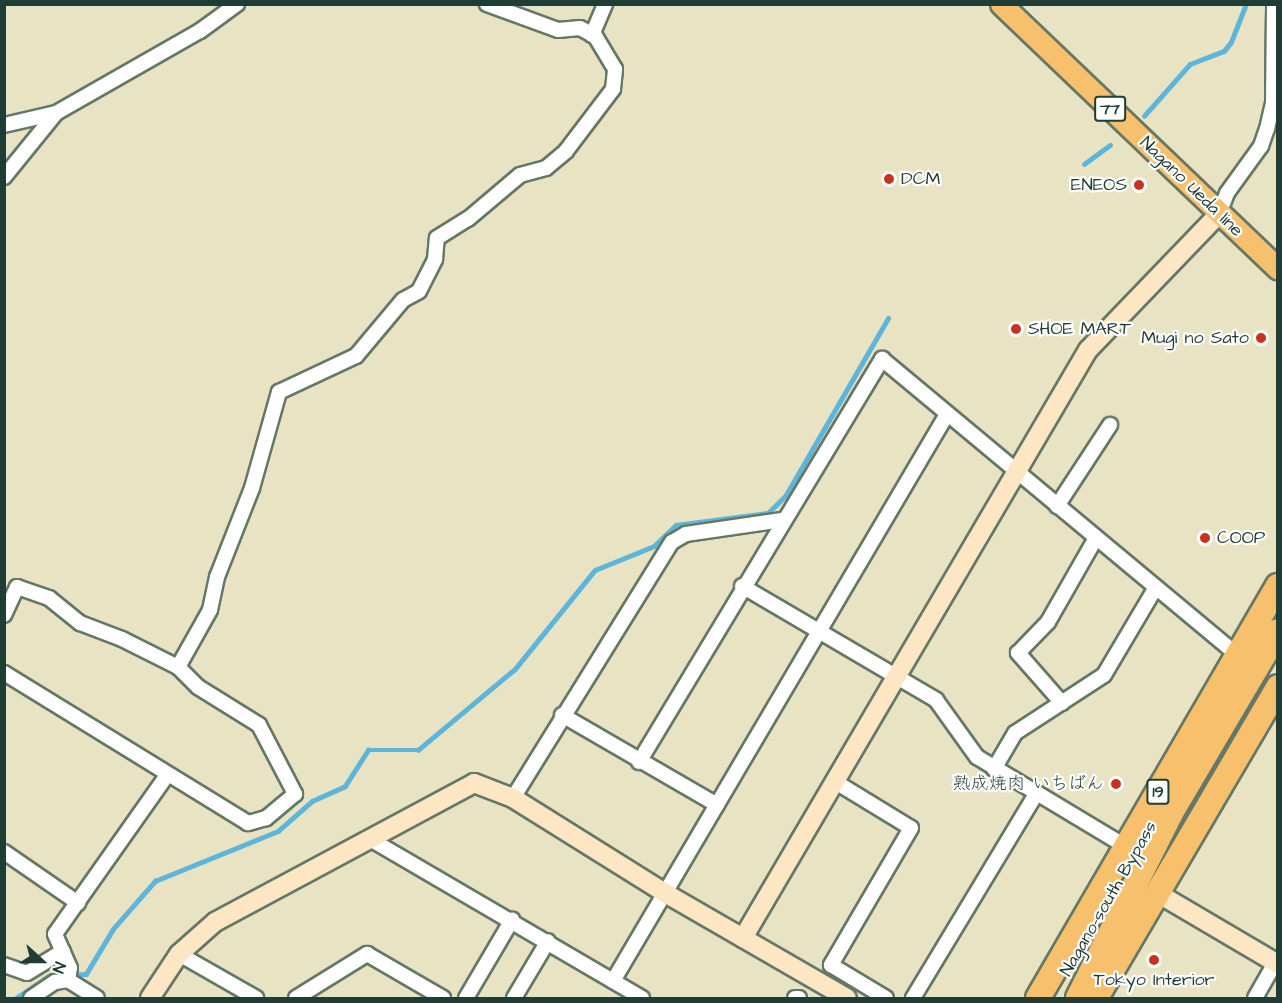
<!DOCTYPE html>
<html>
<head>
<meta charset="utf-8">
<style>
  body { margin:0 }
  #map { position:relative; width:1282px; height:1003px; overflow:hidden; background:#e8e3c2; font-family:"Architects Daughter","Klee One",sans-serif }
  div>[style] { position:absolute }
  .stream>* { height:4.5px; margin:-2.25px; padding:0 2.25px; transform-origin:2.25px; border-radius:2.25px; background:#5eb5db }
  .roads { filter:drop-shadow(2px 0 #657766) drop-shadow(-2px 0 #657766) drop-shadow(0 2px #657766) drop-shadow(0 -2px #657766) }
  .street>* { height:14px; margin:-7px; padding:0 7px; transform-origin:7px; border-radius:7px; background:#fff }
  .secondary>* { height:18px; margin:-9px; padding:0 9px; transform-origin:9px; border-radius:9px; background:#fce6c4 }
  .primary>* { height:21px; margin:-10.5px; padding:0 10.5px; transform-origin:10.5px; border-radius:10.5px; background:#f7c06c }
  .highway>* { height:24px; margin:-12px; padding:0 12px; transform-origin:12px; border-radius:12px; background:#f7c06c }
  .dots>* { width:16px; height:16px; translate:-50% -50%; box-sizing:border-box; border:3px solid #fff; border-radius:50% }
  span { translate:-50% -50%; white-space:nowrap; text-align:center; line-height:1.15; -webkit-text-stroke:4.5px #fff; paint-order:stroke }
  .shield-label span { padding:2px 4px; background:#fff; border:2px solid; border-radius:4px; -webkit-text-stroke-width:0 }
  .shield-label { font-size:16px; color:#1f3d34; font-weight:700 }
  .poi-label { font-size:18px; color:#1f3d34 }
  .left { translate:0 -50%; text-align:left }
  .right { translate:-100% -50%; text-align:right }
  .street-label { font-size:18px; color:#1f3d34 }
  .frame { position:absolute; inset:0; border:6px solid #1f3d34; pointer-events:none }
  .north { position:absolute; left:12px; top:931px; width:60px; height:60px; -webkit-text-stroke:4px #fff; paint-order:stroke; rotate:111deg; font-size:16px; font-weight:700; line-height:24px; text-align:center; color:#1f3d34 }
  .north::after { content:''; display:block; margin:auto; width:21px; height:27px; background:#1f3d34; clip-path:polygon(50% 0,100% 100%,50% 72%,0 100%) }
</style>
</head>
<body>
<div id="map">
  <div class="stream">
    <i style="left:1144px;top:116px;width:69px;rotate:-48.5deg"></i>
    <i style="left:1190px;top:64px;width:36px;rotate:-21deg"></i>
    <i style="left:1224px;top:51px;width:11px;rotate:-52deg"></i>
    <i style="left:1231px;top:42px;width:41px;rotate:-68.5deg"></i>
    <i style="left:1084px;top:164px;width:32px;rotate:-36deg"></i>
    <i style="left:16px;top:998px;width:40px;rotate:-34deg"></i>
    <i style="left:49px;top:976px;width:37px;rotate:-3deg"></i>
    <i style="left:86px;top:974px;width:52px;rotate:-59deg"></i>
    <i style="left:113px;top:929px;width:64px;rotate:-48.8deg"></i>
    <i style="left:155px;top:881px;width:133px;rotate:-22.1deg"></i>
    <i style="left:278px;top:831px;width:45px;rotate:-41.4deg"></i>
    <i style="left:312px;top:801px;width:36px;rotate:-24deg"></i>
    <i style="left:345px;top:786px;width:43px;rotate:-57.4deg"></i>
    <i style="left:368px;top:750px;width:50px"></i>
    <i style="left:418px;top:750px;width:126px;rotate:-39.9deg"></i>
    <i style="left:515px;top:669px;width:127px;rotate:-51.1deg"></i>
    <i style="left:595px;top:570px;width:64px;rotate:-22.1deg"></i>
    <i style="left:654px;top:546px;width:30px;rotate:-44deg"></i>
    <i style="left:676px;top:525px;width:93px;rotate:-7.4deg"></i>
    <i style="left:768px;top:513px;width:25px;rotate:-45deg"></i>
    <i style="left:786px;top:495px;width:204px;rotate:-60deg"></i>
  </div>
  <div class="roads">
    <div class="street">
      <i style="left:592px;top:35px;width:34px;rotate:-67deg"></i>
      <i style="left:4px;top:125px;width:53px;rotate:-13deg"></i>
      <i style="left:56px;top:113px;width:166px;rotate:-29.7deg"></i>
      <i style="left:200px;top:31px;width:46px;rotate:-36.1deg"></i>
      <i style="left:4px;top:177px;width:82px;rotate:-50.9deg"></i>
      <i style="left:1219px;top:214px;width:22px;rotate:-69deg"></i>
      <i style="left:1227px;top:193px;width:58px;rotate:-54.1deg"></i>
      <i style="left:1261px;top:146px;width:18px;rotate:-71deg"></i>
      <i style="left:1267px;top:129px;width:27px;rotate:-77deg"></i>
      <i style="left:1273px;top:103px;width:99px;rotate:-89.4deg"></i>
      <i style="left:1057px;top:506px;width:97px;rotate:-56.8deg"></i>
      <i style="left:742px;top:586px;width:225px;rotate:30.4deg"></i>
      <i style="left:936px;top:700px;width:70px;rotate:54.3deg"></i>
      <i style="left:977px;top:757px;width:175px;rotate:31deg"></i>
      <i style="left:4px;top:615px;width:31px;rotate:-65deg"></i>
      <i style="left:17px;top:587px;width:34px;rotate:19deg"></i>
      <i style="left:49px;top:598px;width:40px;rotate:39deg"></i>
      <i style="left:80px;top:623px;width:45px;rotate:20.9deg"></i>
      <i style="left:122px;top:639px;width:63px;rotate:26.6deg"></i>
      <i style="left:178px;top:667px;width:28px;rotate:45deg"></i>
      <i style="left:198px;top:687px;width:72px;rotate:31.9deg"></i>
      <i style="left:259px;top:725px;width:78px;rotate:62.4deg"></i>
      <i style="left:295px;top:794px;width:38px;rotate:140deg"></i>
      <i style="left:266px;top:818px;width:19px;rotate:164deg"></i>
      <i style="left:248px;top:823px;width:286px;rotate:-148.4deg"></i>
      <i style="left:178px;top:667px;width:65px;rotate:-60.7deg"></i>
      <i style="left:210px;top:610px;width:34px;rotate:-78deg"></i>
      <i style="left:217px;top:577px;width:96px;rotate:-68.5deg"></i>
      <i style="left:252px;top:488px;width:100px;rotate:-74.3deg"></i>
      <i style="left:279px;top:392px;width:85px;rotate:-25.1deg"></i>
      <i style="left:356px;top:356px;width:73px;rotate:-50deg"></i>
      <i style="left:403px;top:300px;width:18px;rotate:-29deg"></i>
      <i style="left:419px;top:291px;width:36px;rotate:-63deg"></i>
      <i style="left:435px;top:259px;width:21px;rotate:-85deg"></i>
      <i style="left:437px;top:238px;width:36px;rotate:-32deg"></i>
      <i style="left:468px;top:219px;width:68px;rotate:-40.2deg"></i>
      <i style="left:520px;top:175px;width:27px;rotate:-15deg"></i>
      <i style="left:546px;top:168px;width:26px;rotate:-40deg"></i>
      <i style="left:566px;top:151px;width:78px;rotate:-52.8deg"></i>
      <i style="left:613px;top:89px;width:20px;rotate:-84deg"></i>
      <i style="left:615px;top:69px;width:39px;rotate:-121deg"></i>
      <i style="left:595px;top:36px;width:17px;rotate:-152deg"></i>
      <i style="left:580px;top:28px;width:22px;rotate:175deg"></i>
      <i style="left:558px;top:30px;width:76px;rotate:-159.9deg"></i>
      <i style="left:1062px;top:703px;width:67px;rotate:-131.3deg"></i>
      <i style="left:1018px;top:653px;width:43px;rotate:-45.9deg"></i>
      <i style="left:1048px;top:622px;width:97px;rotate:-60.3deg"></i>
      <i style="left:562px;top:715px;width:179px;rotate:30.1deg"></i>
      <i style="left:639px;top:762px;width:471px;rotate:-58.9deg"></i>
      <i style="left:882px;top:359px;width:462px;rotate:39.8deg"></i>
      <i style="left:994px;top:769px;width:42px;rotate:-59.7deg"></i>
      <i style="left:1015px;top:733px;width:106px;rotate:-33.1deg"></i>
      <i style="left:1104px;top:675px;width:102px;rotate:-59.4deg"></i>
      <i style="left:834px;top:781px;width:90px;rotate:31.4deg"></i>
      <i style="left:911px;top:828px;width:159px;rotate:120.3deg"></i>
      <i style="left:831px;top:965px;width:64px;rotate:31deg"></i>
      <i style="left:513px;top:798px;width:301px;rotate:-58.2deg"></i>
      <i style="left:672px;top:542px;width:16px;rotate:-30deg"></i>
      <i style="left:686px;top:534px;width:97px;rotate:-8.3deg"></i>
      <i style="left:370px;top:839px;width:315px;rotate:30.3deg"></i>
      <i style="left:4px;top:852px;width:90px;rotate:34.6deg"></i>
      <i style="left:179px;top:954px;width:89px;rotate:29.7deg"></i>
      <i style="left:4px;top:965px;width:24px;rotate:19deg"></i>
      <i style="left:27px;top:973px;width:42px;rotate:-31.4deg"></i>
      <i style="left:68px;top:980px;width:12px;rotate:-81deg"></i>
      <i style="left:70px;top:968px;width:37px;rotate:-114deg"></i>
      <i style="left:55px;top:934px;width:194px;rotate:-54.8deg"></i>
      <i style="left:613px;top:981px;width:656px;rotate:-59.49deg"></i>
      <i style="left:31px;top:998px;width:29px;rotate:-34deg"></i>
      <i style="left:55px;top:982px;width:13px;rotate:-9deg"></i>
      <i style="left:68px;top:980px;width:34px;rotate:32deg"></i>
      <i style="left:296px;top:998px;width:84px;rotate:-31.8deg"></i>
      <i style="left:367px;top:954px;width:88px;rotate:30.1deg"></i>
      <i style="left:466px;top:998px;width:91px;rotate:-59.5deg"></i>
      <i style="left:514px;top:998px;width:66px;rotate:-59.2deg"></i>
      <i style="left:795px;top:998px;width:4px"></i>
      <i style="left:913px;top:998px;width:238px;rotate:-58.9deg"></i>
      <i style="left:1255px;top:998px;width:40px;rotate:-60.3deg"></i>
    </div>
    <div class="secondary">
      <i style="left:1159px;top:894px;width:138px;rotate:30.5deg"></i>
      <i style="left:743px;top:938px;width:682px;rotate:-59.6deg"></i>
      <i style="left:1088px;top:350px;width:189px;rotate:-46.1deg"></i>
      <i style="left:150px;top:998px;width:53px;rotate:-56.6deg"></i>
      <i style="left:179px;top:954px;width:48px;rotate:-41.6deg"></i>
      <i style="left:215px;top:922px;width:294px;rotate:-28.2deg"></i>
      <i style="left:474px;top:783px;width:42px;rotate:21deg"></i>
      <i style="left:513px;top:798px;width:179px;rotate:32deg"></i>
      <i style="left:665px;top:893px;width:210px;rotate:30deg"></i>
    </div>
    <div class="primary">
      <i style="left:1001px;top:4px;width:383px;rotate:43.7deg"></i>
    </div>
    <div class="highway">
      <i style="left:1097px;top:996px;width:358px;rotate:-59.6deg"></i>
      <i style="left:1038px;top:998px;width:477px;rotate:-59.8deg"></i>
      <i style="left:1078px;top:998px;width:207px;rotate:-63.3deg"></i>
      <i style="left:1171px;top:813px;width:211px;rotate:-59.5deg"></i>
    </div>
  </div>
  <div class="dots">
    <i style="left:889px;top:179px;background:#c8321e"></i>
    <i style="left:1139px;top:185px;background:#c8321e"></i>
    <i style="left:1016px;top:329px;background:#c8321e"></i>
    <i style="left:1261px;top:338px;background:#c8321e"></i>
    <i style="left:1205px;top:538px;background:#c8321e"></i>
    <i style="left:1116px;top:784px;background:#c8321e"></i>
    <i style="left:1154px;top:960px;background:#c8321e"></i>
  </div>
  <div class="shield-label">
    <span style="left:1110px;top:109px">77</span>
    <span style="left:1158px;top:792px">19</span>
  </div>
  <div class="poi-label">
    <span class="left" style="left:901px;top:179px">DCM</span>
    <span class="right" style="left:1127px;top:185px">ENEOS</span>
    <span class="left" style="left:1028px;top:329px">SHOE MART</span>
    <span class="right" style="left:1249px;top:338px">Mugi no Sato</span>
    <span class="left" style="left:1217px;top:538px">COOP</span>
    <span class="right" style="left:1104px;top:784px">熟成焼肉 いちばん</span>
    <span style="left:1154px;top:980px">Tokyo Interior</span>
  </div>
  <div class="street-label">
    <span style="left:1191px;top:187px;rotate:44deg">Nagano Ueda line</span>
    <span style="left:1109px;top:899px;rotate:-60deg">Nagano-south Bypass</span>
  </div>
  <div class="frame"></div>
  <div class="north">N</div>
</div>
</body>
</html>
